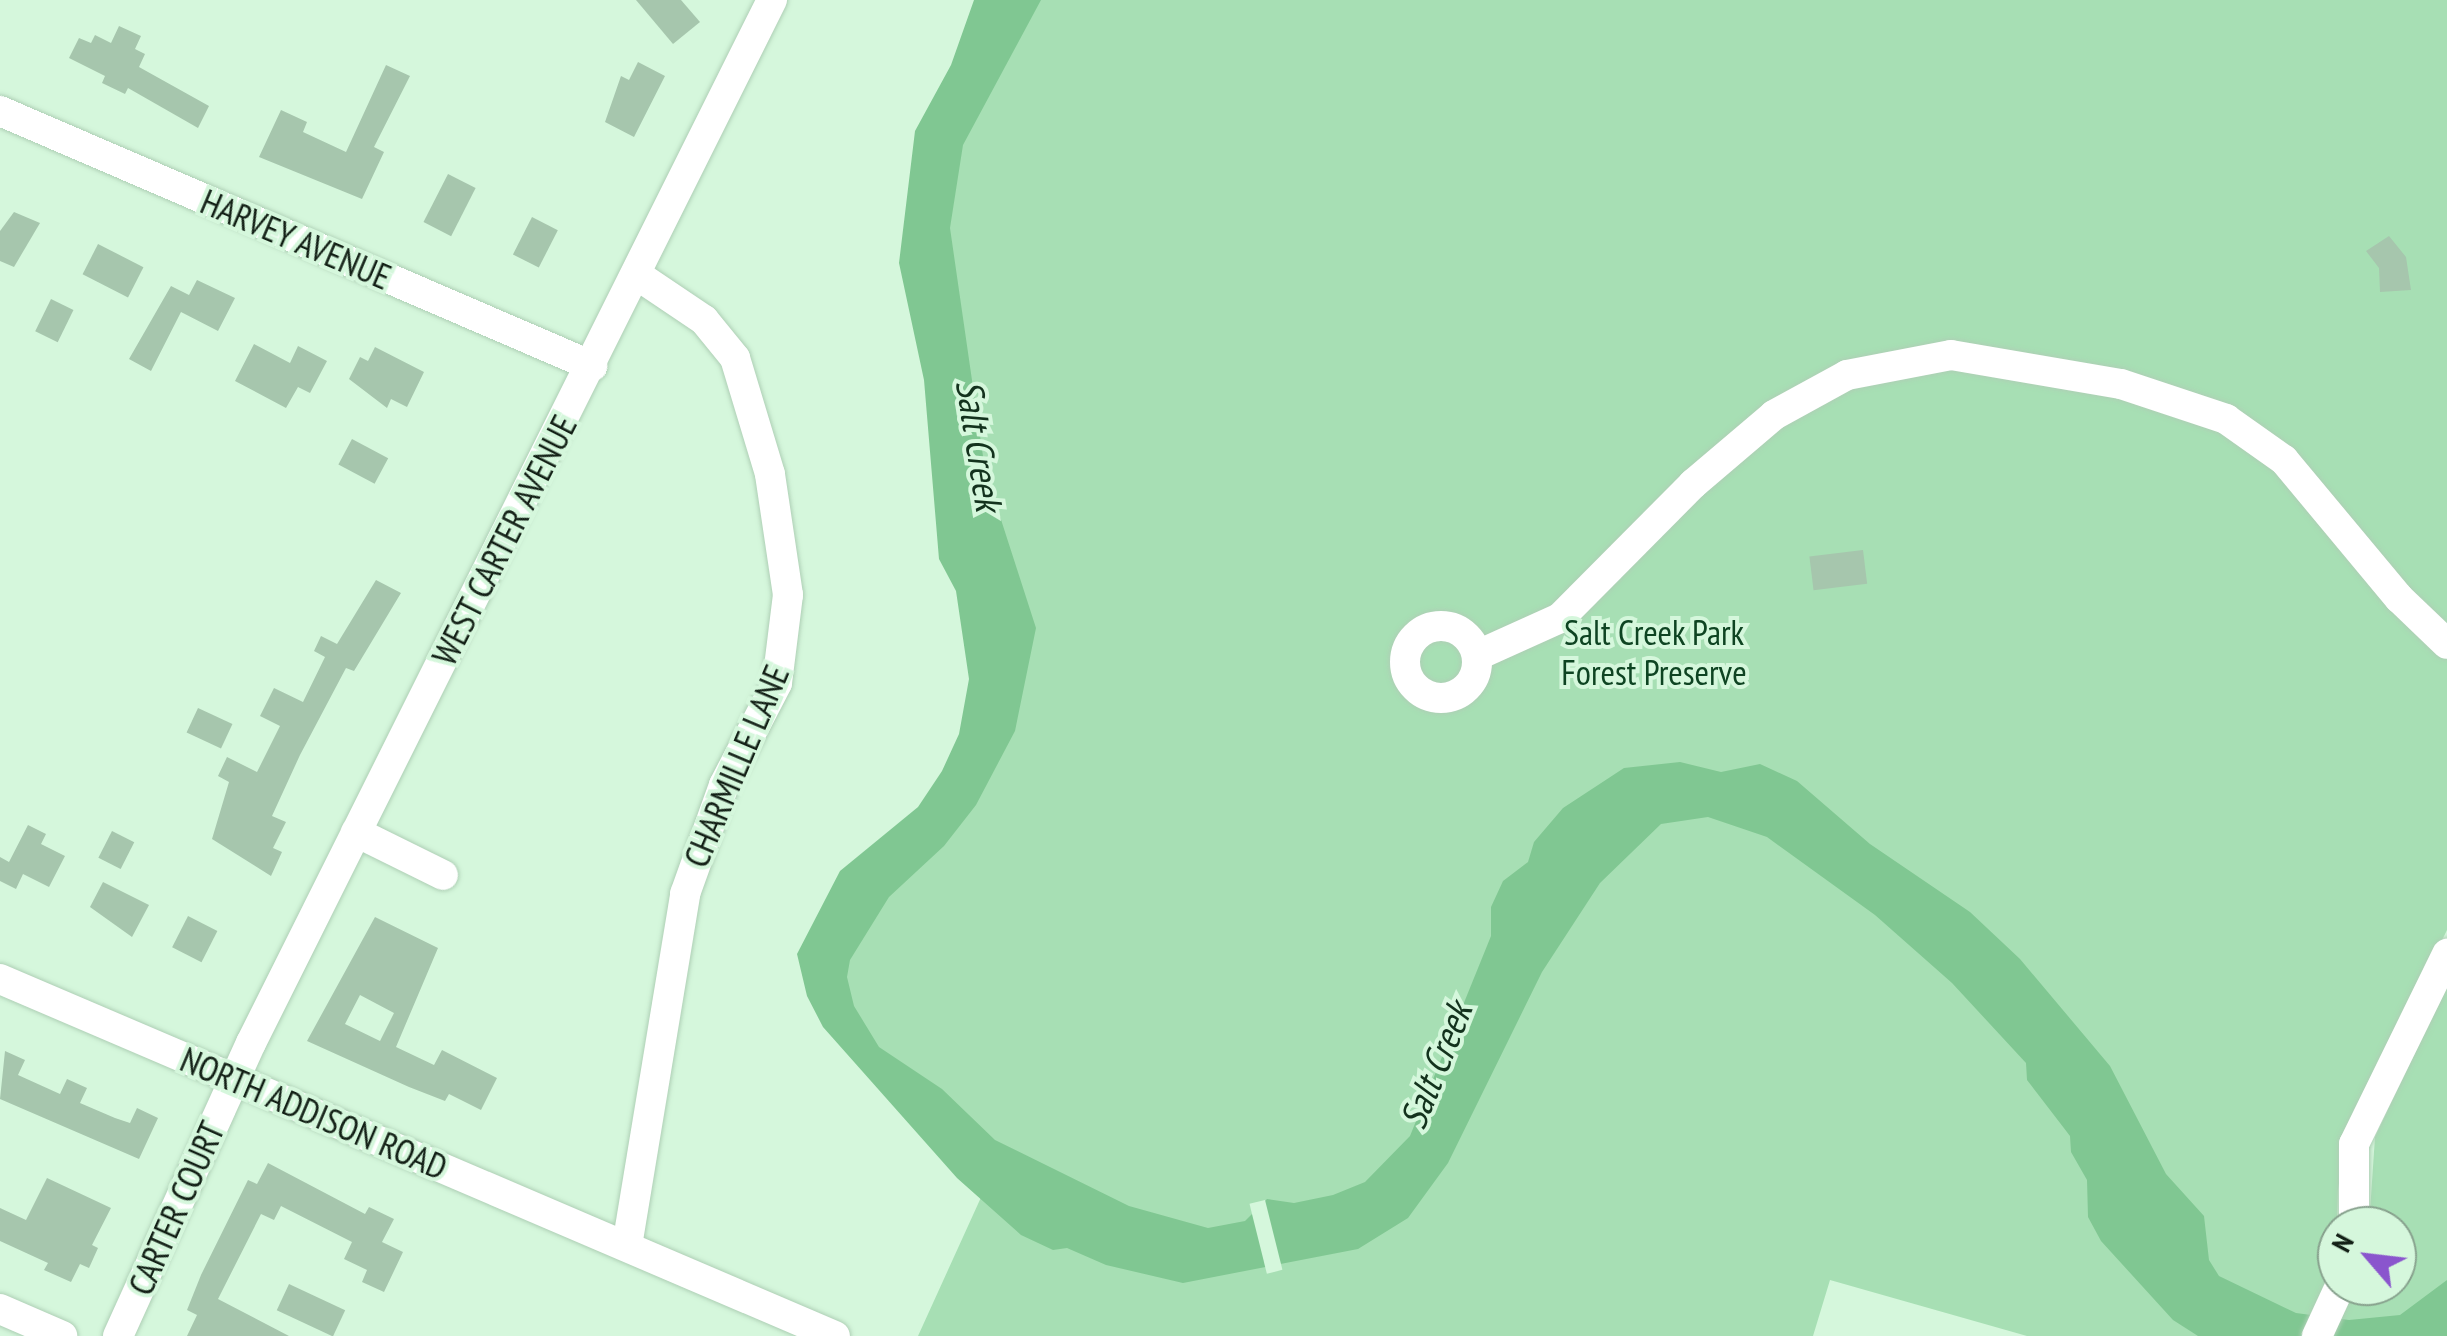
<!DOCTYPE html>
<html>
<head>
<meta charset="utf-8">
<style>
  body { margin:0 }
  #map { position:relative; width:2447px; height:1336px; overflow:hidden; background:#d5f7dc; font-family:"PT Sans Narrow",sans-serif }
  div>[style] { position:absolute }
  [style*='--x'] { left:calc(var(--x)*1px); top:calc(var(--y)*1px); width:calc(var(--w)*1px); rotate:calc(var(--a)*1deg) }
  .green>* { inset:0; background:#a7dfb4 }
  .water>* { inset:0; background:#80c792 }
  .pier>* { inset:0; background:#d5f7dc; transform-origin:0 0 }
  .building>* { inset:0; background:#a6c6ad; transform-origin:0 0 }
  .roads { filter:drop-shadow(0 0 2px #aecfb5) drop-shadow(0 0 2px #aecfb5) }
  .minor>* { height:30px; margin:-15px; padding:0 15px; transform-origin:15px; border-radius:15px; background:#fff }
  .minor>.ring { margin:-15px; padding:0; box-sizing:content-box; background:none; border:30px solid #fff; border-radius:50% }
  span { translate:-50% -50%; white-space:nowrap; text-align:center; line-height:1.15; -webkit-text-stroke:8px #d5f7dc; paint-order:stroke }
  .street-label { font-size:35px; color:#132016 }
  .park-label { font-size:35px; color:#0e4422 }
  .water-label { font-size:38px; color:#13321d; font-style:italic }
  .north { position:absolute; left:2317px; top:1206px; width:100px; height:100px; box-sizing:border-box; background:#d5f7dc; border:2px solid #87a18d; border-radius:50%; rotate:298deg; font-size:28px; font-weight:700; line-height:40px; text-align:center; color:#132016 }
  .north::after { content:''; display:block; margin:auto; width:35px; height:45px; background:#8a55cd; clip-path:polygon(50% 0,100% 100%,50% 72%,0 100%) }
</style>
</head>
<body>
<div id="map">
  <div class="green">
    <div style="clip-path:polygon(1009px 0,2447px 0,2447px 930px,2349px 1129px,2338px 1189px,2336px 1264px,2301px 1336px,2027px 1336px,1830px 1280px,1813px 1336px,918px 1336px,993px 1171px,843px 1030px,836px 937px,987px 740px,935px 198px)"></div>
    <div style="clip-path:polygon(2447px 986px,2447px 1336px,2333px 1336px,2357px 1286px,2397px 1286px,2397px 1226px,2369px 1226px,2375px 1137px)"></div>
  </div>
  <div class="water">
    <div style="clip-path:polygon(974px 0,1041px 0,963px 145px,950px 228px,985px 470px,1036px 628px,1015px 731px,976px 805px,944px 846px,889px 897px,850px 960px,847px 977px,854px 1006px,879px 1047px,942px 1089px,995px 1140px,1129px 1206px,1208px 1228px,1245px 1221px,1267px 1199px,1294px 1203px,1333px 1195px,1365px 1182px,1410px 1136px,1491px 936px,1491px 907px,1503px 881px,1528px 862px,1534px 842px,1563px 808px,1624px 768px,1680px 762px,1721px 772px,1760px 764px,1797px 781px,1870px 844px,1970px 912px,2020px 959px,2110px 1066px,2166px 1174px,2204px 1216px,2209px 1260px,2219px 1276px,2296px 1313px,2349px 1320px,2400px 1315px,2447px 1280px,2447px 1336px,2198px 1336px,2173px 1320px,2101px 1241px,2088px 1217px,2087px 1180px,2071px 1152px,2070px 1136px,2027px 1080px,2026px 1063px,1952px 983px,1875px 915px,1767px 837px,1708px 817px,1661px 824px,1600px 883px,1542px 972px,1448px 1163px,1408px 1218px,1358px 1249px,1183px 1283px,1106px 1265px,1067px 1248px,1053px 1250px,1021px 1235px,957px 1178px,823px 1027px,807px 996px,797px 954px,840px 871px,918px 807px,942px 771px,959px 734px,969px 679px,956px 591px,939px 559px,924px 380px,899px 263px,915px 131px,951px 65px)"></div>
  </div>
  <div class="pier">
    <div style="left:1265px;top:1200px;width:72px;height:16px;rotate:76deg"></div>
  </div>
  <div class="building">
    <div style="clip-path:polygon(636px 0,681px 0,700px 22px,673px 44px)"></div>
    <div style="clip-path:polygon(119px 26px,141px 36px,135px 49px,145px 54px,139px 67px,209px 106px,198px 128px,128px 88px,125px 94px,102px 83px,105px 76px,69px 58px,79px 38px,91px 43px,95px 35px,111px 43px)"></div>
    <div style="clip-path:polygon(638px 62px,665px 76px,634px 137px,605px 122px,621px 76px,629px 80px)"></div>
    <div style="clip-path:polygon(386px 65px,410px 76px,374px 147px,384px 152px,362px 199px,259px 157px,281px 110px,307px 122px,303px 132px,346px 152px)"></div>
    <div style="left:448px;top:174px;width:31px;height:54px;rotate:27deg"></div>
    <div style="clip-path:polygon(14px 212px,40px 223px,14px 267px,0 261px,0 231px)"></div>
    <div style="left:532px;top:217px;width:29px;height:42px;rotate:27deg"></div>
    <div style="clip-path:polygon(2389px 236px,2406px 257px,2411px 290px,2380px 292px,2379px 268px,2366px 251px)"></div>
    <div style="left:98px;top:244px;width:51px;height:34px;rotate:27deg"></div>
    <div style="clip-path:polygon(197px 280px,235px 298px,218px 331px,181px 312px,151px 371px,129px 359px,171px 286px,189px 295px)"></div>
    <div style="left:51px;top:299px;width:25px;height:36px;rotate:26deg"></div>
    <div style="clip-path:polygon(254px 344px,290px 363px,298px 346px,327px 361px,310px 393px,298px 387px,286px 408px,235px 381px)"></div>
    <div style="clip-path:polygon(375px 347px,424px 372px,407px 407px,391px 399px,387px 408px,349px 379px,360px 357px,368px 361px)"></div>
    <div style="left:352px;top:439px;width:41px;height:29px;rotate:28deg"></div>
    <div style="left:1863px;top:550px;width:34px;height:54px;rotate:83deg"></div>
    <div style="clip-path:polygon(376px 580px,401px 593px,354px 671px,346px 668px,300px 755px,272px 816px,286px 822px,273px 848px,282px 852px,271px 876px,212px 839px,229px 782px,218px 776px,227px 757px,257px 772px,280px 726px,260px 716px,274px 688px,303px 702px,325px 657px,314px 651px,321px 636px,337px 644px)"></div>
    <div style="left:198px;top:708px;width:38px;height:27px;rotate:25deg"></div>
    <div style="clip-path:polygon(28px 825px,46px 834px,41px 844px,65px 856px,49px 887px,23px 874px,16px 889px,0 881px,0 857px,9px 862px)"></div>
    <div style="left:112px;top:831px;width:25px;height:30px;rotate:27deg"></div>
    <div style="clip-path:polygon(103px 882px,149px 905px,132px 937px,90px 907px)"></div>
    <div style="left:188px;top:916px;width:33px;height:35px;rotate:27deg"></div>
    <div style="clip-path:polygon(evenodd,375px 917px,438px 948px,396px 1047px,434px 1065px,442px 1050px,497px 1078px,481px 1110px,449px 1094px,445px 1101px,409px 1087px,307px 1041px,375px 917px,360px 995px,394px 1013px,380px 1041px,345px 1024px,360px 995px)"></div>
    <div style="clip-path:polygon(5px 1051px,25px 1060px,18px 1075px,60px 1094px,67px 1079px,87px 1088px,80px 1103px,115px 1118px,130px 1123px,137px 1108px,158px 1118px,139px 1159px,0 1099px)"></div>
    <div style="clip-path:polygon(268px 1163px,365px 1214px,369px 1207px,394px 1219px,382px 1242px,403px 1252px,384px 1292px,362px 1282px,367px 1270px,344px 1259px,352px 1242px,281px 1206px,274px 1220px,261px 1214px,218px 1299px,289px 1336px,187px 1336px,197px 1315px,187px 1310px,201px 1275px,248px 1180px,257px 1184px)"></div>
    <div style="clip-path:polygon(47px 1178px,111px 1208px,92px 1245px,98px 1248px,89px 1268px,80px 1264px,71px 1282px,44px 1270px,48px 1263px,0 1241px,0 1208px,26px 1220px)"></div>
    <div style="left:289px;top:1284px;width:62px;height:29px;rotate:25deg"></div>
  </div>
  <div class="roads">
    <div class="minor">
      <div style="--x:0;--y:111;--w:645;--a:23.3"></div>
      <div class="ring" style="left:1405px;top:626px;width:42px;height:42px"></div>
      <div style="--x:1478;--y:655;--w:90;--a:-24.3"></div>
      <div style="--x:1560;--y:618;--w:189;--a:-45.2"></div>
      <div style="--x:1693;--y:484;--w:106;--a:-40.4"></div>
      <div style="--x:1774;--y:415;--w:83;--a:-28.7"></div>
      <div style="--x:1847;--y:375;--w:106;--a:-10.9"></div>
      <div style="--x:1951;--y:355;--w:172;--a:9.7"></div>
      <div style="--x:2121;--y:384;--w:111;--a:18.4"></div>
      <div style="--x:2226;--y:419;--w:71;--a:35.3"></div>
      <div style="--x:2284;--y:460;--w:180;--a:50.2"></div>
      <div style="--x:2399;--y:598;--w:66;--a:43.8"></div>
      <div style="--x:356;--y:832;--w:97;--a:26.3"></div>
      <div style="--x:0;--y:979;--w:908;--a:23.15"></div>
      <div style="--x:2354;--y:1226;--w:82;--a:-90"></div>
      <div style="--x:2354;--y:1144;--w:212;--a:-63.9"></div>
      <div style="--x:627;--y:1246;--w:357;--a:-80.6"></div>
      <div style="--x:685;--y:894;--w:116;--a:-70.3"></div>
      <div style="--x:724;--y:785;--w:115;--a:-62.5"></div>
      <div style="--x:777;--y:683;--w:89;--a:-82.9"></div>
      <div style="--x:788;--y:595;--w:122;--a:-98.5"></div>
      <div style="--x:770;--y:474;--w:121;--a:-106.8"></div>
      <div style="--x:735;--y:358;--w:49;--a:-129.2"></div>
      <div style="--x:704;--y:320;--w:81;--a:-146.1"></div>
      <div style="--x:0;--y:1309;--w:68;--a:23.5"></div>
      <div style="--x:118;--y:1336;--w:322;--a:-65.6"></div>
      <div style="--x:251;--y:1043;--w:1166;--a:-63.46"></div>
      <div style="--x:2317;--y:1336;--w:55;--a:-65.3"></div>
    </div>
  </div>
  <div class="street-label">
    <span style="left:296px;top:239px;rotate:23deg">HARVEY AVENUE</span>
    <span style="left:504px;top:540px;rotate:-63deg">WEST CARTER AVENUE</span>
    <span style="left:736px;top:766px;rotate:-67deg">CHARMILLE LANE</span>
    <span style="left:314px;top:1113px;rotate:23deg">NORTH ADDISON ROAD</span>
    <span style="left:176px;top:1208px;rotate:-66deg">CARTER COURT</span>
  </div>
  <div class="park-label">
    <span style="left:1654px;top:652px">Salt Creek Park<br>Forest Preserve</span>
  </div>
  <div class="water-label">
    <span style="left:980px;top:445px;rotate:81deg">Salt Creek</span>
    <span style="left:1435px;top:1065px;rotate:-68deg">Salt Creek</span>
  </div>
  <div class="north">N</div>
</div>
</body>
</html>
